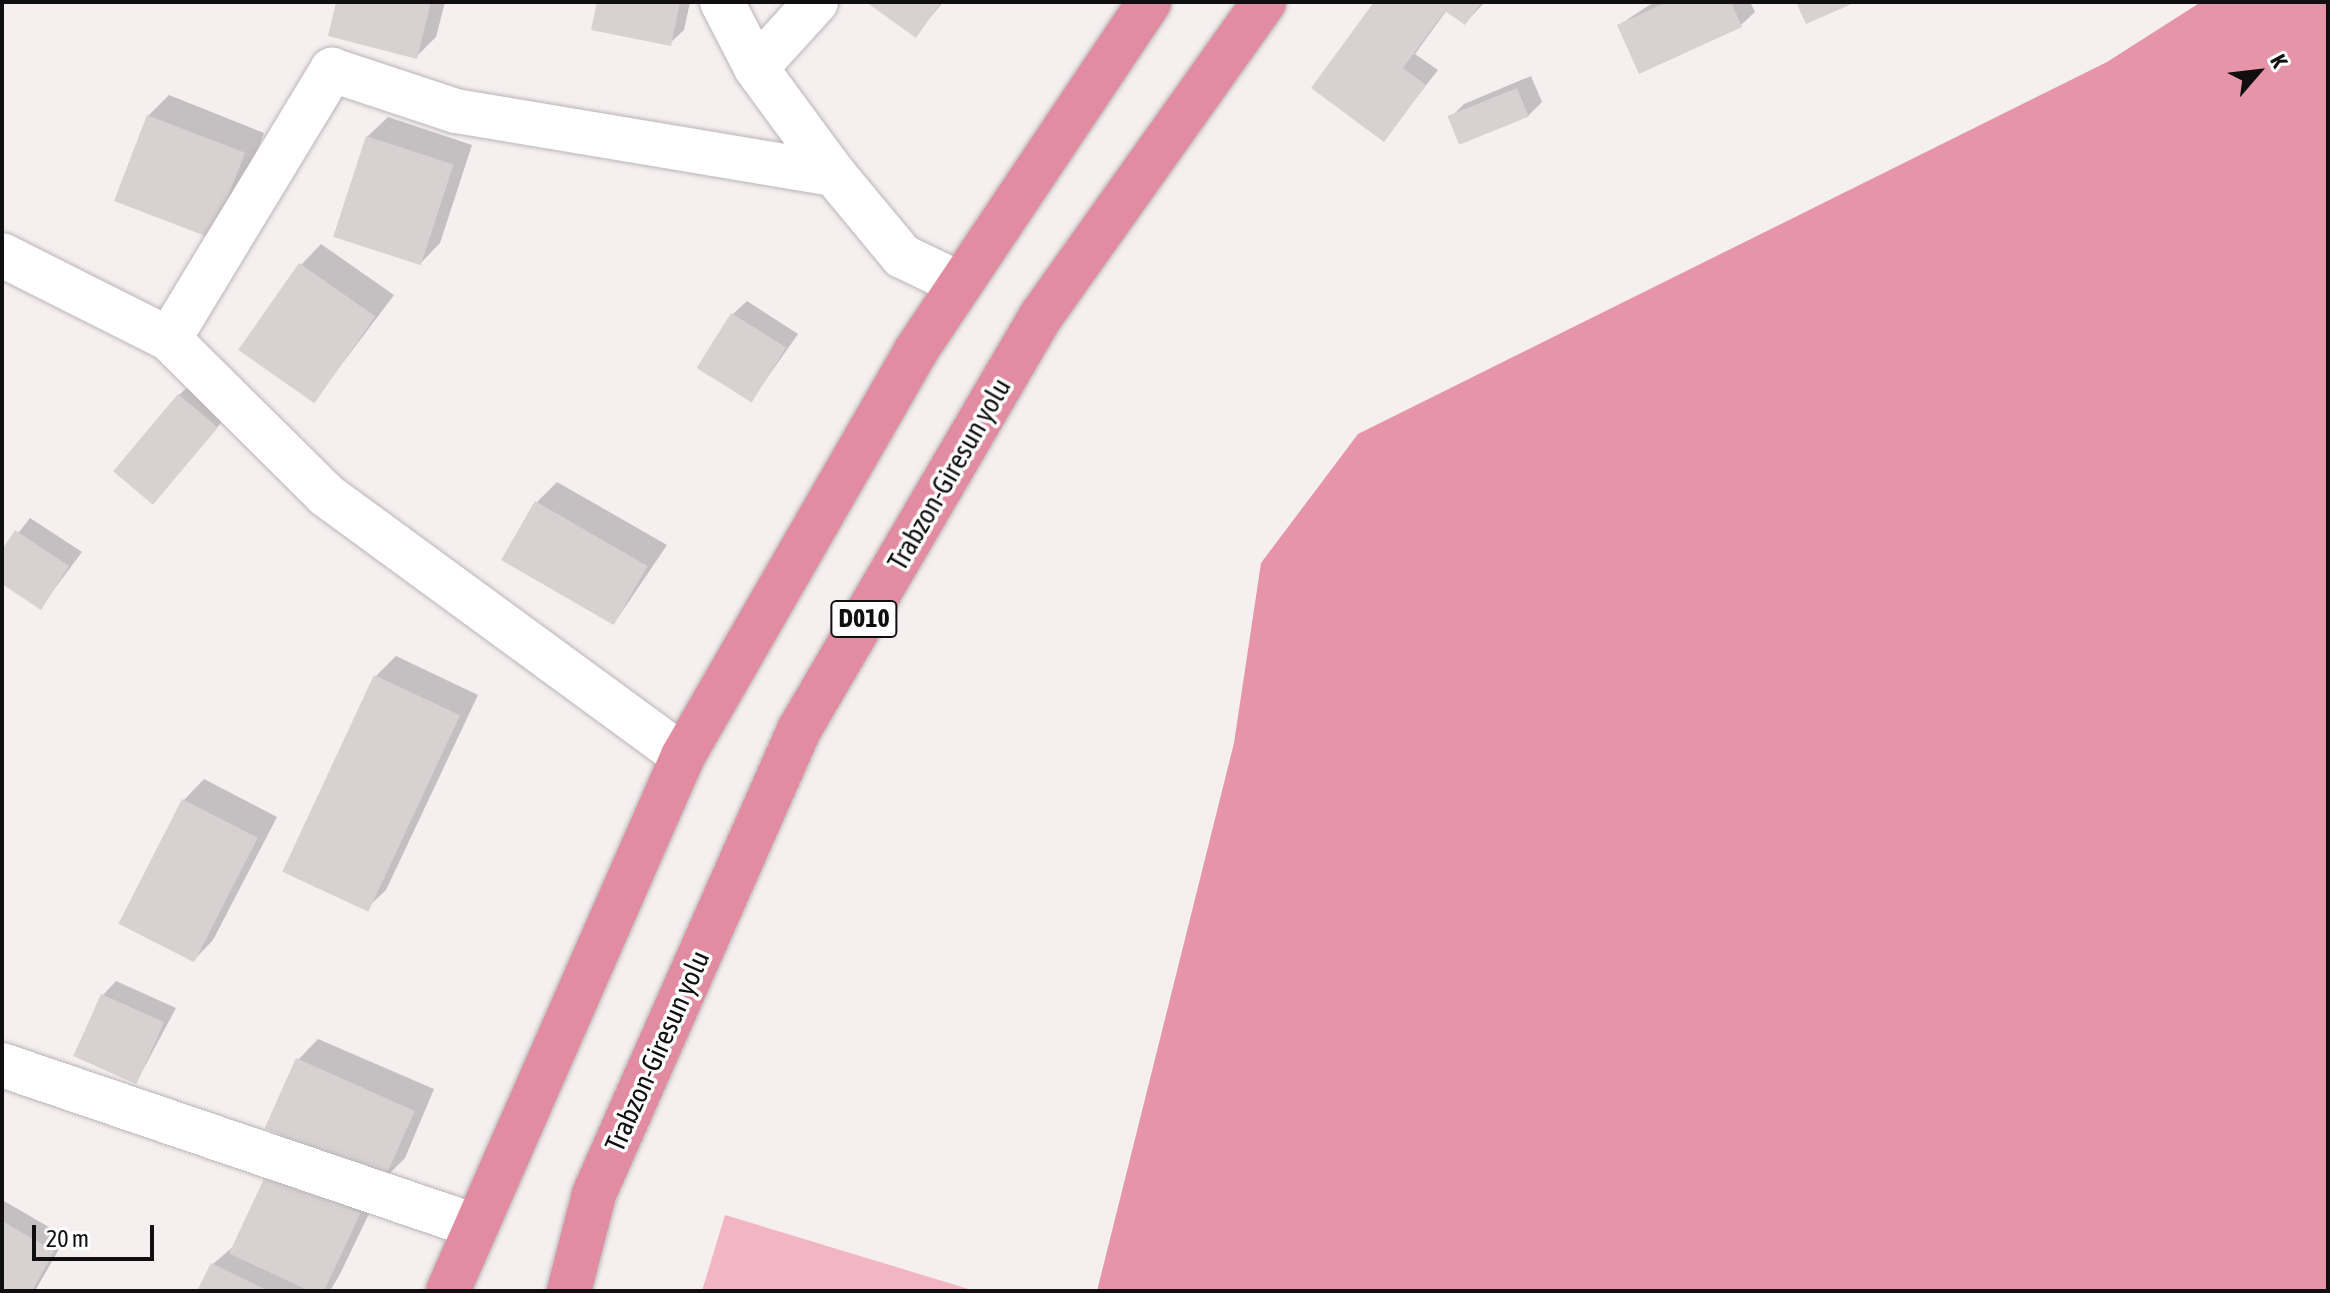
<!DOCTYPE html>
<html>
<head>
<meta charset="utf-8">
<style>
  body { margin:0 }
  #map { position:relative; width:2330px; height:1293px; overflow:hidden; background:#f5eff0; font-family:"Asap Condensed",sans-serif }
  div>[style] { position:absolute }
  [style*='--x'] { left:calc(var(--x)*1px); top:calc(var(--y)*1px); width:calc(var(--w)*1px); rotate:calc(var(--a)*1deg) }
  .green>* { inset:0; background:#f2b6c3 }
  .water>* { inset:0; background:#e695a8 }
  .shadow>* { inset:0; background:#0003 }
  .building>* { inset:0; background:#d7d1d2; transform-origin:0 0 }
  .roads { filter:drop-shadow(0 0 2px #bab4b5) drop-shadow(0 0 2px #bab4b5) }
  .street>* { height:44px; margin:-22px; padding:0 22px; transform-origin:22px; border-radius:22px; background:#fff }
  .highway>* { height:44px; margin:-22px; padding:0 22px; transform-origin:22px; border-radius:22px; background:#e18ca1 }
  span { translate:-50% -50%; white-space:nowrap; text-align:center; line-height:1.15; -webkit-text-stroke:7px #fff; paint-order:stroke }
  .shield-label span { padding:2px 6px; background:#fff; border:2px solid; border-radius:6px; -webkit-text-stroke-width:0 }
  .shield-label { font-size:26px; color:#100e0f; font-weight:700 }
  .street-label { font-size:28px; color:#100e0f }
  .frame { position:absolute; inset:0; border:4px solid #100e0f; pointer-events:none }
  .north { position:absolute; left:2218px; top:32px; width:80px; height:80px; -webkit-text-stroke:6px #fff; paint-order:stroke; rotate:62deg; font-size:22px; font-weight:700; line-height:32px; text-align:center; color:#100e0f }
  .north::after { content:''; display:block; margin:auto; width:28px; height:36px; background:#100e0f; clip-path:polygon(50% 0,100% 100%,50% 72%,0 100%) }
  .scale { position:absolute; left:32px; top:1225px; width:122px; height:36px; box-sizing:border-box; border:4px solid #100e0f; border-top:0; padding-left:10px; font-size:24px; line-height:28px; white-space:nowrap; color:#100e0f; -webkit-text-stroke:6px #fff; paint-order:stroke }
</style>
</head>
<body>
<div id="map">
  <div class="green">
    <div style="clip-path:polygon(725px 1215px,972px 1290px,972px 1291px,702px 1291px)"></div>
  </div>
  <div class="water">
    <div style="clip-path:polygon(2201px 2px,2328px 2px,2328px 1291px,1097px 1291px,1234px 743px,1261px 563px,1358px 434px,2107px 62px)"></div>
  </div>
  <div class="shadow">
    <div style="clip-path:polygon(338px 2px,445px 2px,436px 37px,416px 57px)"></div>
    <div style="clip-path:polygon(599px 2px,690px 2px,684px 30px,670px 43px)"></div>
    <div style="clip-path:polygon(869px 2px,943px 2px,916px 35px)"></div>
    <div style="clip-path:polygon(1376px 2px,1485px 2px,1465px 23px,1447px 10px,1415px 54px,1438px 70px,1384px 139px)"></div>
    <div style="clip-path:polygon(1654px 2px,1750px 2px,1755px 12px,1741px 25px,1619px 25px)"></div>
    <div style="clip-path:polygon(1531px 76px,1542px 102px,1528px 116px,1450px 118px,1464px 104px)"></div>
    <div style="clip-path:polygon(169px 95px,264px 133px,231px 217px,148px 116px)"></div>
    <div style="clip-path:polygon(388px 117px,472px 145px,440px 243px,420px 264px,367px 137px)"></div>
    <div style="clip-path:polygon(321px 244px,394px 295px,314px 401px,301px 265px)"></div>
    <div style="clip-path:polygon(747px 301px,798px 334px,751px 401px,733px 314px)"></div>
    <div style="clip-path:polygon(193px 382px,230px 412px,154px 502px,179px 395px)"></div>
    <div style="clip-path:polygon(557px 482px,667px 545px,615px 622px,537px 502px)"></div>
    <div style="clip-path:polygon(30px 518px,82px 552px,41px 607px,2px 582px,2px 554px)"></div>
    <div style="clip-path:polygon(396px 656px,478px 695px,386px 890px,365px 910px,376px 676px)"></div>
    <div style="clip-path:polygon(204px 779px,277px 817px,213px 940px,193px 961px,121px 924px,184px 800px)"></div>
    <div style="clip-path:polygon(116px 981px,176px 1008px,137px 1081px,103px 995px)"></div>
    <div style="clip-path:polygon(318px 1039px,434px 1089px,405px 1158px,385px 1178px,298px 1060px)"></div>
    <div style="clip-path:polygon(270px 1171px,379px 1193px,340px 1274px,330px 1291px,200px 1291px,213px 1264px,235px 1245px)"></div>
    <div style="clip-path:polygon(4px 1201px,66px 1237px,35px 1291px,2px 1290px)"></div>
  </div>
  <div class="building">
    <div style="clip-path:polygon(336px 2px,431px 2px,417px 59px,328px 36px)"></div>
    <div style="clip-path:polygon(597px 2px,680px 2px,671px 46px,591px 30px)"></div>
    <div style="clip-path:polygon(866px 2px,941px 2px,916px 38px)"></div>
    <div style="clip-path:polygon(1374px 2px,1482px 2px,1465px 25px,1445px 11px,1403px 68px,1426px 85px,1384px 142px,1311px 88px)"></div>
    <div style="clip-path:polygon(1667px 2px,1731px 2px,1742px 27px,1639px 74px,1617px 25px)"></div>
    <div style="clip-path:polygon(1796px 2px,1856px 2px,1806px 24px)"></div>
    <div style="left:1517px;top:88px;width:31px;height:75px;rotate:68deg"></div>
    <div style="left:147px;top:115px;width:105px;height:92px;rotate:21deg"></div>
    <div style="left:366px;top:136px;width:92px;height:106px;rotate:18deg"></div>
    <div style="left:299px;top:263px;width:93px;height:106px;rotate:35deg"></div>
    <div style="left:731px;top:313px;width:65px;height:65px;rotate:32deg"></div>
    <div style="left:178px;top:394px;width:52px;height:101px;rotate:40deg"></div>
    <div style="left:535px;top:501px;width:130px;height:68px;rotate:30deg"></div>
    <div style="clip-path:polygon(15px 530px,69px 566px,41px 610px,2px 584px,2px 550px)"></div>
    <div style="left:374px;top:675px;width:95px;height:217px;rotate:25deg"></div>
    <div style="left:182px;top:799px;width:85px;height:140px;rotate:27deg"></div>
    <div style="left:101px;top:994px;width:69px;height:68px;rotate:24deg"></div>
    <div style="left:296px;top:1058px;width:130px;height:77px;rotate:24deg"></div>
    <div style="left:268px;top:1170px;width:102px;height:92px;rotate:25deg"></div>
    <div style="clip-path:polygon(2px 1221px,54px 1251px,32px 1291px,2px 1291px)"></div>
    <div style="clip-path:polygon(211px 1263px,269px 1291px,197px 1291px)"></div>
  </div>
  <div class="roads">
    <div class="street">
      <div style="--x:722;--y:2;--w:74;--a:62.7"></div>
      <div style="--x:756;--y:68;--w:132;--a:53.7"></div>
      <div style="--x:756;--y:68;--w:89;--a:-47.7"></div>
      <div style="--x:2;--y:255;--w:187;--a:26.7"></div>
      <div style="--x:169;--y:339;--w:221;--a:44.8"></div>
      <div style="--x:326;--y:495;--w:442;--a:36.2"></div>
      <div style="--x:169;--y:339;--w:315;--a:-58.8"></div>
      <div style="--x:332;--y:70;--w:131;--a:18.3"></div>
      <div style="--x:456;--y:111;--w:383;--a:9.5"></div>
      <div style="--x:834;--y:174;--w:107;--a:50.3"></div>
      <div style="--x:902;--y:256;--w:64;--a:25.8"></div>
      <div style="--x:2;--y:1065;--w:496;--a:18.8"></div>
    </div>
    <div class="highway">
      <div style="--x:448;--y:1291;--w:584;--a:-66.29"></div>
      <div style="--x:683;--y:756;--w:466;--a:-60.1"></div>
      <div style="--x:915;--y:352;--w:421;--a:-56.2"></div>
      <div style="--x:569;--y:1291;--w:100;--a:-75.5"></div>
      <div style="--x:594;--y:1194;--w:507;--a:-66.16"></div>
      <div style="--x:799;--y:730;--w:480;--a:-59.7"></div>
      <div style="--x:1041;--y:316;--w:385;--a:-54.6"></div>
    </div>
  </div>
  <div class="shield-label">
    <span style="left:864px;top:619px">D010</span>
  </div>
  <div class="street-label">
    <span style="left:949px;top:474px;rotate:-60deg">Trabzon-Giresun yolu</span>
    <span style="left:657px;top:1051px;rotate:-66deg">Trabzon-Giresun yolu</span>
  </div>
  <div class="frame"></div>
  <div class="north">K</div>
  <div class="scale">20 m</div>
</div>
</body>
</html>
